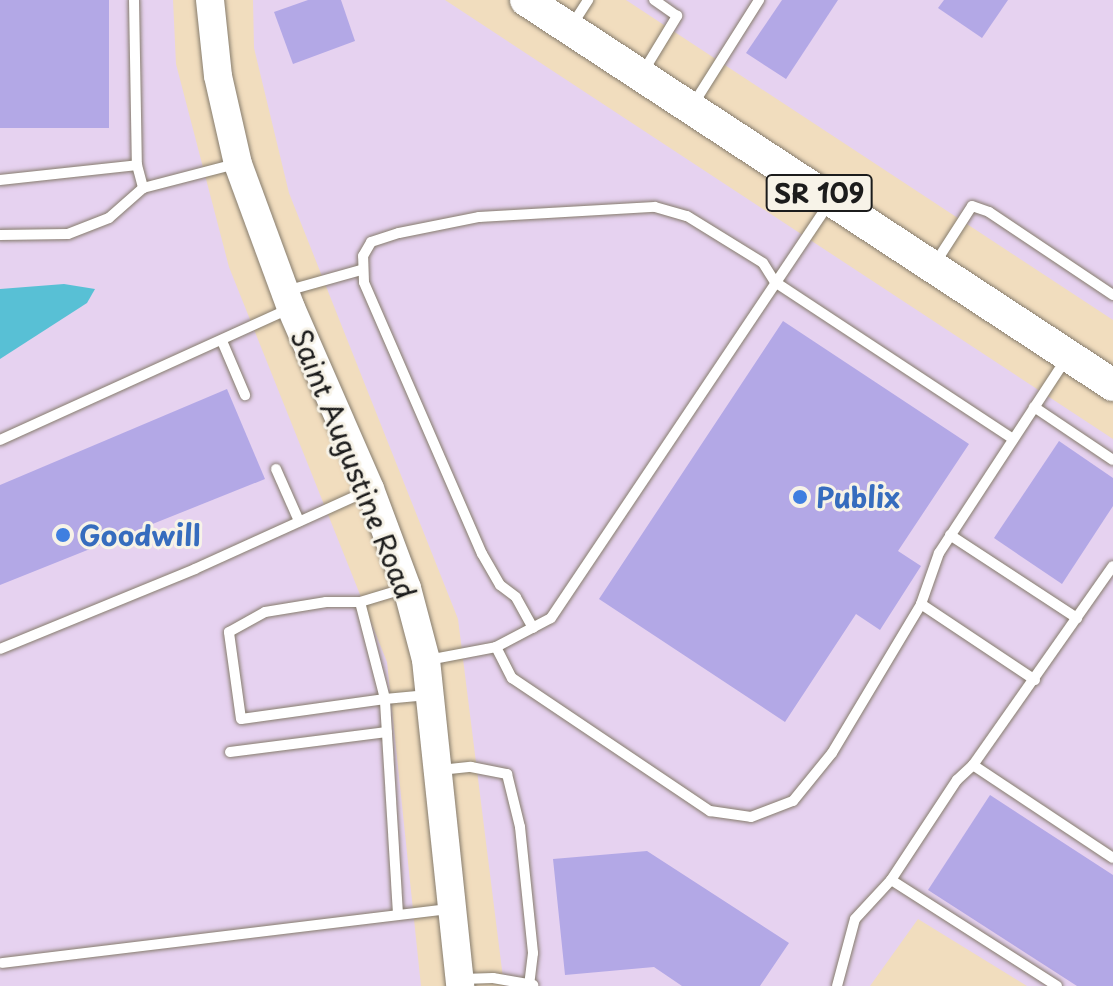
<!DOCTYPE html>
<html>
<head>
<meta charset="utf-8">
<style>
  body { margin:0 }
  #map { position:relative; width:1113px; height:986px; overflow:hidden; background:#f1ddbe; font-family:"Playpen Sans",sans-serif }
  div>[style] { position:absolute }
  [style*='--x'] { left:calc(var(--x)*1px); top:calc(var(--y)*1px); width:calc(var(--w)*1px); rotate:calc(var(--a)*1deg) }
  .built>* { inset:0; background:#e6d2f0 }
  .water>* { inset:0; background:#58c0d5 }
  .building>* { inset:0; background:#b3a8e6; transform-origin:0 0 }
  .roads { filter:drop-shadow(0 0 2px #867c6d) drop-shadow(0 0 2px #867c6d) }
  .service>* { height:10px; margin:-5px; padding:0 5px; transform-origin:5px; border-radius:5px; background:#fff }
  .secondary>* { height:28px; margin:-14px; padding:0 14px; transform-origin:14px; border-radius:14px; background:#fff }
  .primary>* { height:32px; margin:-16px; padding:0 16px; transform-origin:16px; border-radius:16px; background:#fff }
  .dots>* { width:22px; height:22px; translate:-50% -50%; box-sizing:border-box; border:4px solid #f7f3e8; border-radius:50% }
  span { translate:-50% -50%; white-space:nowrap; text-align:center; line-height:1.15; -webkit-text-stroke:6px #f7f3e8; paint-order:stroke }
  .shield-label span { padding:2px 6px; background:#f7f3e8; border:2px solid; border-radius:6px; -webkit-text-stroke-width:0 }
  .shield-label { font-size:26px; color:#1c1c1c; font-weight:700 }
  .street-label { font-size:28px; color:#1c1c1c }
  .shop-label { font-size:28px; color:#366cbe; font-weight:700 }
  .left { translate:0 -50%; text-align:left }
</style>
</head>
<body>
<div id="map">
  <div class="built">
    <div style="clip-path:polygon(0 0,173px 0,176px 64px,229px 267px,387px 662px,421px 986px,0 986px)"></div>
    <div style="clip-path:polygon(253px 0,445px 0,1113px 439px,1113px 986px,1027px 986px,918px 919px,870px 986px,504px 986px,458px 619px,289px 193px,254px 48px)"></div>
    <div style="clip-path:polygon(626px 0,1113px 0,1113px 320px)"></div>
  </div>
  <div class="water">
    <div style="clip-path:polygon(64px 284px,95px 289px,87px 303px,0 359px,0 289px)"></div>
  </div>
  <div class="building">
    <div style="left:0;top:0;width:109px;height:128px"></div>
    <div style="clip-path:polygon(308px 0,341px 0,355px 41px,293px 64px,274px 12px)"></div>
    <div style="clip-path:polygon(782px 0,838px 0,786px 79px,746px 53px)"></div>
    <div style="clip-path:polygon(944px 0,1008px 0,982px 38px,938px 8px)"></div>
    <div style="clip-path:polygon(783px 321px,969px 444px,898px 551px,921px 566px,880px 630px,856px 614px,785px 722px,599px 599px)"></div>
    <div style="clip-path:polygon(227px 389px,265px 479px,0 585px,0 485px)"></div>
    <div style="clip-path:polygon(1059px 441px,1113px 478px,1113px 506px,1062px 584px,994px 538px)"></div>
    <div style="clip-path:polygon(990px 795px,1113px 875px,1113px 986px,1077px 986px,928px 890px)"></div>
    <div style="clip-path:polygon(647px 851px,789px 943px,760px 986px,682px 986px,654px 967px,565px 975px,553px 859px)"></div>
  </div>
  <div class="roads">
    <div class="service">
      <div style="--x:134;--y:0;--w:165;--a:89"></div>
      <div style="--x:137;--y:165;--w:24;--a:75"></div>
      <div style="--x:572;--y:25;--w:30;--a:-57"></div>
      <div style="--x:643;--y:72;--w:66;--a:-58.7"></div>
      <div style="--x:677;--y:16;--w:28;--a:-145"></div>
      <div style="--x:694;--y:103;--w:122;--a:-57.7"></div>
      <div style="--x:0;--y:180;--w:138;--a:-6.2"></div>
      <div style="--x:0;--y:235;--w:68;--a:-0.8"></div>
      <div style="--x:68;--y:234;--w:44;--a:-21.3"></div>
      <div style="--x:109;--y:218;--w:45;--a:-41.4"></div>
      <div style="--x:143;--y:188;--w:96;--a:-14.5"></div>
      <div style="--x:934;--y:265;--w:70;--a:-57.2"></div>
      <div style="--x:972;--y:206;--w:18;--a:19"></div>
      <div style="--x:989;--y:212;--w:149;--a:33.8"></div>
      <div style="--x:286;--y:291;--w:78;--a:-15.6"></div>
      <div style="--x:222;--y:341;--w:59;--a:66.9"></div>
      <div style="--x:1034;--y:407;--w:95;--a:33.9"></div>
      <div style="--x:0;--y:440;--w:317;--a:-24.4"></div>
      <div style="--x:276;--y:469;--w:57;--a:66.1"></div>
      <div style="--x:950;--y:535;--w:152;--a:33.2"></div>
      <div style="--x:360;--y:602;--w:100;--a:75.5"></div>
      <div style="--x:385;--y:699;--w:43;--a:-5.3"></div>
      <div style="--x:921;--y:604;--w:137;--a:33.7"></div>
      <div style="--x:533;--y:628;--w:35;--a:-119"></div>
      <div style="--x:516;--y:597;--w:20;--a:-143"></div>
      <div style="--x:500;--y:585;--w:36;--a:-120"></div>
      <div style="--x:482;--y:554;--w:296;--a:-113.5"></div>
      <div style="--x:364;--y:282;--w:26;--a:-92"></div>
      <div style="--x:363;--y:256;--w:16;--a:-60"></div>
      <div style="--x:371;--y:242;--w:29;--a:-18"></div>
      <div style="--x:399;--y:233;--w:82;--a:-11.3"></div>
      <div style="--x:479;--y:217;--w:176;--a:-3.3"></div>
      <div style="--x:655;--y:207;--w:33;--a:16"></div>
      <div style="--x:687;--y:216;--w:89;--a:31.7"></div>
      <div style="--x:763;--y:263;--w:22;--a:58"></div>
      <div style="--x:775;--y:282;--w:285;--a:33.4"></div>
      <div style="--x:496;--y:647;--w:35;--a:63"></div>
      <div style="--x:512;--y:678;--w:239;--a:33.9"></div>
      <div style="--x:710;--y:811;--w:41;--a:8.3"></div>
      <div style="--x:751;--y:817;--w:45;--a:-20.9"></div>
      <div style="--x:793;--y:801;--w:62;--a:-50.9"></div>
      <div style="--x:832;--y:753;--w:174;--a:-59.1"></div>
      <div style="--x:921;--y:604;--w:54;--a:-70.6"></div>
      <div style="--x:939;--y:553;--w:232;--a:-56.8"></div>
      <div style="--x:0;--y:649;--w:211;--a:-22.3"></div>
      <div style="--x:195;--y:569;--w:191;--a:-24.4"></div>
      <div style="--x:428;--y:660;--w:69;--a:-10.8"></div>
      <div style="--x:496;--y:647;--w:62;--a:-27.8"></div>
      <div style="--x:551;--y:618;--w:501;--a:-56.15"></div>
      <div style="--x:230;--y:752;--w:158;--a:-7.3"></div>
      <div style="--x:973;--y:765;--w:168;--a:33.6"></div>
      <div style="--x:440;--y:770;--w:31;--a:-6"></div>
      <div style="--x:471;--y:767;--w:37;--a:11"></div>
      <div style="--x:507;--y:774;--w:55;--a:76.2"></div>
      <div style="--x:520;--y:827;--w:127;--a:84.1"></div>
      <div style="--x:533;--y:953;--w:31;--a:97"></div>
      <div style="--x:398;--y:914;--w:215;--a:-93.5"></div>
      <div style="--x:385;--y:699;--w:145;--a:172.1"></div>
      <div style="--x:241;--y:719;--w:88;--a:-97.9"></div>
      <div style="--x:229;--y:632;--w:41;--a:-29.1"></div>
      <div style="--x:265;--y:612;--w:62;--a:-9.3"></div>
      <div style="--x:326;--y:602;--w:34;--a:0"></div>
      <div style="--x:360;--y:602;--w:45;--a:-16.8"></div>
      <div style="--x:2;--y:963;--w:451;--a:-6.9"></div>
      <div style="--x:462;--y:979;--w:31;--a:-2"></div>
      <div style="--x:493;--y:978;--w:41;--a:9.9"></div>
      <div style="--x:837;--y:986;--w:69;--a:-75"></div>
      <div style="--x:855;--y:919;--w:53;--a:-47.3"></div>
      <div style="--x:1057;--y:986;--w:197;--a:-147.4"></div>
      <div style="--x:891;--y:880;--w:120;--a:-56.6"></div>
      <div style="--x:957;--y:780;--w:22;--a:-43"></div>
      <div style="--x:973;--y:765;--w:243;--a:-54.9"></div>
    </div>
    <div class="secondary">
      <div style="--x:210;--y:0;--w:76;--a:84"></div>
      <div style="--x:218;--y:76;--w:90;--a:77.2"></div>
      <div style="--x:238;--y:164;--w:153;--a:69.8"></div>
      <div style="--x:291;--y:308;--w:197;--a:66.4"></div>
      <div style="--x:370;--y:489;--w:106;--a:69.5"></div>
      <div style="--x:407;--y:588;--w:74;--a:75.2"></div>
      <div style="--x:426;--y:660;--w:328;--a:84"></div>
    </div>
    <div class="primary">
      <div style="--x:526;--y:0;--w:702;--a:33.26"></div>
    </div>
  </div>
  <div class="dots">
    <div style="left:800px;top:497px;background:#3f7fe0"></div>
    <div style="left:63px;top:535px;background:#3f7fe0"></div>
  </div>
  <div class="shield-label">
    <span style="left:819px;top:193px">SR 109</span>
  </div>
  <div class="street-label">
    <span style="left:354px;top:464px;rotate:68deg">Saint Augustine Road</span>
  </div>
  <div class="shop-label">
    <span class="left" style="left:816px;top:497px">Publix</span>
    <span class="left" style="left:79px;top:535px">Goodwill</span>
  </div>
</div>
</body>
</html>
